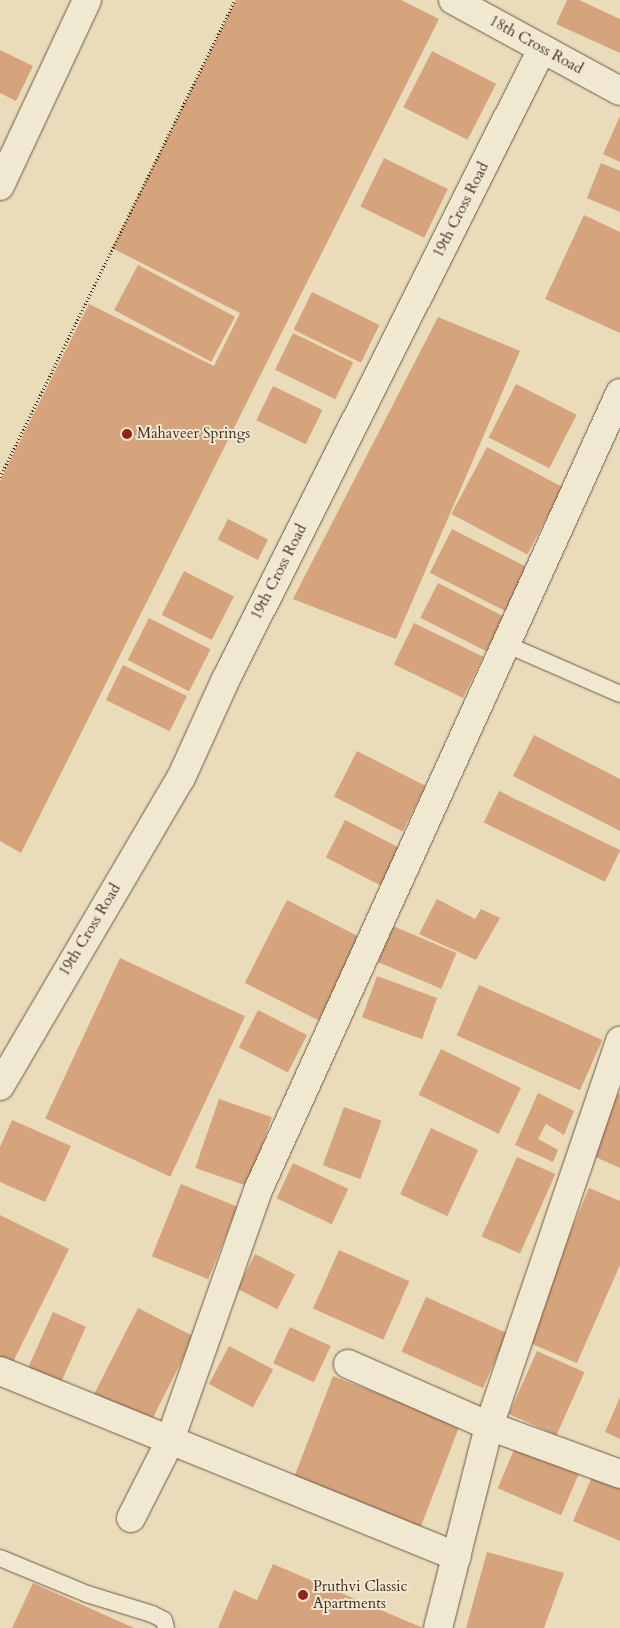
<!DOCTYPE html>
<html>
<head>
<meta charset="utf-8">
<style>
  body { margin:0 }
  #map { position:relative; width:620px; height:1628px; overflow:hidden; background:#eadcba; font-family:Cardo,serif }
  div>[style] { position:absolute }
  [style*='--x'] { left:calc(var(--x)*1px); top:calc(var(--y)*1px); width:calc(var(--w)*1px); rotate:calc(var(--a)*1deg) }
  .building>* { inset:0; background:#d5a37c; transform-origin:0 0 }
  .path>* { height:3px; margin-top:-1.5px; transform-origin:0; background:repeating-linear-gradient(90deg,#412e20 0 1px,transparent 0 3.5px) }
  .roads { filter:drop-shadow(0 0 1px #6b5a46) drop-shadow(0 0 1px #6b5a46) }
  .service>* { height:16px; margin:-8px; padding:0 8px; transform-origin:8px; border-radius:8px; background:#f1e8d2 }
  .minor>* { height:28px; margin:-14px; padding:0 14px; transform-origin:14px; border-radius:14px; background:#f1e8d2 }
  .dots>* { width:14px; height:14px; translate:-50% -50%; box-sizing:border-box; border:2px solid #f1e8d2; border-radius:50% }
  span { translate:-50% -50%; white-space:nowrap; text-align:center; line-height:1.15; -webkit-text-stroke:4px #f1e8d2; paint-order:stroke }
  .street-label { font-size:15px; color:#412e20 }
  .poi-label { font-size:15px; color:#412e20 }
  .left { translate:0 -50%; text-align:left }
</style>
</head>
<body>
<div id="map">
  <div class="building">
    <div style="clip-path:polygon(236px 0,401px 0,439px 19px,21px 853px,0 841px,0 481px,89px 304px,214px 366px,240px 313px,112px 248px)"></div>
    <div style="clip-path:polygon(567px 0,579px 0,620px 19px,620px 53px,556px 24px)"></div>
    <div style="clip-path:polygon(0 50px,33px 66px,16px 101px,0 93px)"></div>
    <div style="left:432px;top:51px;width:72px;height:63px;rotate:27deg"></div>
    <div style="clip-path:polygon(620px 116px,620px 162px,603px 154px)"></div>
    <div style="left:384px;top:158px;width:71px;height:54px;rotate:26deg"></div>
    <div style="clip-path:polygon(601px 163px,620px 171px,620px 212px,587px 198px)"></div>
    <div style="clip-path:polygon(584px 215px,620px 232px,620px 333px,545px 299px)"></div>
    <div style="left:138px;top:265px;width:110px;height:51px;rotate:28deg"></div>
    <div style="left:312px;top:292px;width:75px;height:42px;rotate:26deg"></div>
    <div style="clip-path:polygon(438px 317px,520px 351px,396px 639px,293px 599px)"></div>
    <div style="left:293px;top:333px;width:67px;height:41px;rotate:26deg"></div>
    <div style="left:516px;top:384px;width:68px;height:60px;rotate:27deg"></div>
    <div style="left:273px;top:386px;width:55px;height:38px;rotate:26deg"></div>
    <div style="left:487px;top:447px;width:86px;height:76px;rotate:28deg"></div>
    <div style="left:228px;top:519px;width:45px;height:23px;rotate:27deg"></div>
    <div style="left:452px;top:529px;width:89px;height:49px;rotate:27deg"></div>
    <div style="left:184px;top:571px;width:56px;height:49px;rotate:27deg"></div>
    <div style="left:438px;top:583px;width:74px;height:39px;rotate:27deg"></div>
    <div style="left:149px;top:618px;width:69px;height:47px;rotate:27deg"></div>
    <div style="left:414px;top:623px;width:77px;height:46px;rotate:26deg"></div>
    <div style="left:123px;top:665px;width:71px;height:39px;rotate:26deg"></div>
    <div style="clip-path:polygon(534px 735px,620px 779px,620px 831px,513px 776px)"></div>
    <div style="left:357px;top:751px;width:77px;height:51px;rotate:27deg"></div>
    <div style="left:499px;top:791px;width:135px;height:35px;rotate:26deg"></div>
    <div style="left:345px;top:820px;width:66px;height:42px;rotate:27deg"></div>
    <div style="clip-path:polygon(437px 899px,475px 919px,481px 909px,500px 918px,476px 960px,419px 934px)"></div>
    <div style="left:287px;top:900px;width:83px;height:93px;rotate:27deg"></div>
    <div style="left:393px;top:926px;width:69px;height:39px;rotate:23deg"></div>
    <div style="left:120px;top:958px;width:138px;height:177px;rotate:25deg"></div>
    <div style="left:377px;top:976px;width:64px;height:44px;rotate:20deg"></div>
    <div style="left:479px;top:985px;width:135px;height:55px;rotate:24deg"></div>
    <div style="left:258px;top:1010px;width:55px;height:42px;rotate:27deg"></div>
    <div style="left:441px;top:1049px;width:89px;height:51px;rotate:26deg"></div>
    <div style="clip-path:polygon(538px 1093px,574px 1111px,564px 1135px,546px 1124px,538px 1139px,558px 1150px,553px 1162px,515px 1145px)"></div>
    <div style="clip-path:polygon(618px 1093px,620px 1094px,620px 1168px,591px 1155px)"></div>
    <div style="left:219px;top:1099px;width:56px;height:73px;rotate:19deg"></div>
    <div style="left:344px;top:1107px;width:40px;height:62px;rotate:20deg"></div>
    <div style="clip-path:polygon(12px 1120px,71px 1146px,45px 1202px,0 1182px,0 1147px)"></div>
    <div style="left:431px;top:1128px;width:52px;height:73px;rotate:25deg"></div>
    <div style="left:517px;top:1157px;width:42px;height:87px;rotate:24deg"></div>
    <div style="left:293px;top:1163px;width:61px;height:39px;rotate:25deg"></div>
    <div style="left:181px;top:1184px;width:61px;height:78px;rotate:22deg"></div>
    <div style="clip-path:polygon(589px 1188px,620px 1201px,620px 1265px,577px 1363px,525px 1341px)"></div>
    <div style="clip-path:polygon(0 1215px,69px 1249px,12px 1364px,0 1357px)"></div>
    <div style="left:339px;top:1250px;width:77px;height:64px;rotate:24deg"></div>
    <div style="left:255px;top:1254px;width:45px;height:39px;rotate:27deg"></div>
    <div style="left:426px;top:1297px;width:89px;height:60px;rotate:24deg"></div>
    <div style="left:138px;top:1308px;width:63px;height:103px;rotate:27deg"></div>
    <div style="left:53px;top:1312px;width:36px;height:71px;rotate:24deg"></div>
    <div style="left:290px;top:1327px;width:45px;height:40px;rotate:25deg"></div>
    <div style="left:229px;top:1346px;width:50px;height:43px;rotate:28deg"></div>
    <div style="left:537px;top:1351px;width:52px;height:69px;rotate:24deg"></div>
    <div style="left:333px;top:1376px;width:136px;height:115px;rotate:21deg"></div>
    <div style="clip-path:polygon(620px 1397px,620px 1439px,605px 1432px)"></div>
    <div style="left:516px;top:1445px;width:69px;height:47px;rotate:23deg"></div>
    <div style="clip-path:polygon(595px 1470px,620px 1481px,620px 1541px,573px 1521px)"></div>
    <div style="clip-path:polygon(487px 1552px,564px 1573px,544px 1628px,466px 1628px)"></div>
    <div style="clip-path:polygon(273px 1564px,423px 1628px,218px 1628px,234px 1590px,257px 1600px)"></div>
    <div style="clip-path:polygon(33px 1583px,134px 1628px,12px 1628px)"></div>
  </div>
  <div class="path">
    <div style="--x:0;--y:477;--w:532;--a:-63.77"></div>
  </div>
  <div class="roads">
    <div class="service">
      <div style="--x:508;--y:645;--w:122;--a:23.6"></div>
      <div style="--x:0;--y:1558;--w:94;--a:22.5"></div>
      <div style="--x:87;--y:1594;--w:68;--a:17.1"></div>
      <div style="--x:152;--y:1614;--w:13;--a:27"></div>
      <div style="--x:164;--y:1620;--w:8;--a:76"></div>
    </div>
    <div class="minor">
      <div style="--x:453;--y:0;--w:190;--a:28.6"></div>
      <div style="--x:0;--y:186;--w:205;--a:-64.9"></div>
      <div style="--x:0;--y:1086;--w:357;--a:-59.6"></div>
      <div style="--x:181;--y:778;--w:109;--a:-65.6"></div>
      <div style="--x:226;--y:679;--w:705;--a:-63.36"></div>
      <div style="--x:348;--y:1364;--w:154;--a:23.7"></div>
      <div style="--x:489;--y:1426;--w:140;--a:20.1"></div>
      <div style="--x:0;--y:1371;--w:493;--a:22.1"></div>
      <div style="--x:131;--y:1518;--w:84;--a:-63.1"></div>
      <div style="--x:169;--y:1443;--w:270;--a:-70.6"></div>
      <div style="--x:259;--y:1188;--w:873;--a:-65.58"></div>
      <div style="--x:438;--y:1628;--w:208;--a:-75.8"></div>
      <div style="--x:489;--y:1426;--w:407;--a:-71.2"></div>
    </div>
  </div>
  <div class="dots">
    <div style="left:127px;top:434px;background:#8f2418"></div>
    <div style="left:303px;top:1595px;background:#8f2418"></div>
  </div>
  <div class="street-label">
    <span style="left:536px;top:45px;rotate:29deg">18th Cross Road</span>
    <span style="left:461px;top:210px;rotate:-63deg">19th Cross Road</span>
    <span style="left:279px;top:572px;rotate:-63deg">19th Cross Road</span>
    <span style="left:90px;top:930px;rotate:-59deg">19th Cross Road</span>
  </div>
  <div class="poi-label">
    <span class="left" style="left:137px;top:434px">Mahaveer Springs</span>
    <span class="left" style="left:313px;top:1595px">Pruthvi Classic<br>Apartments</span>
  </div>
</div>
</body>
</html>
